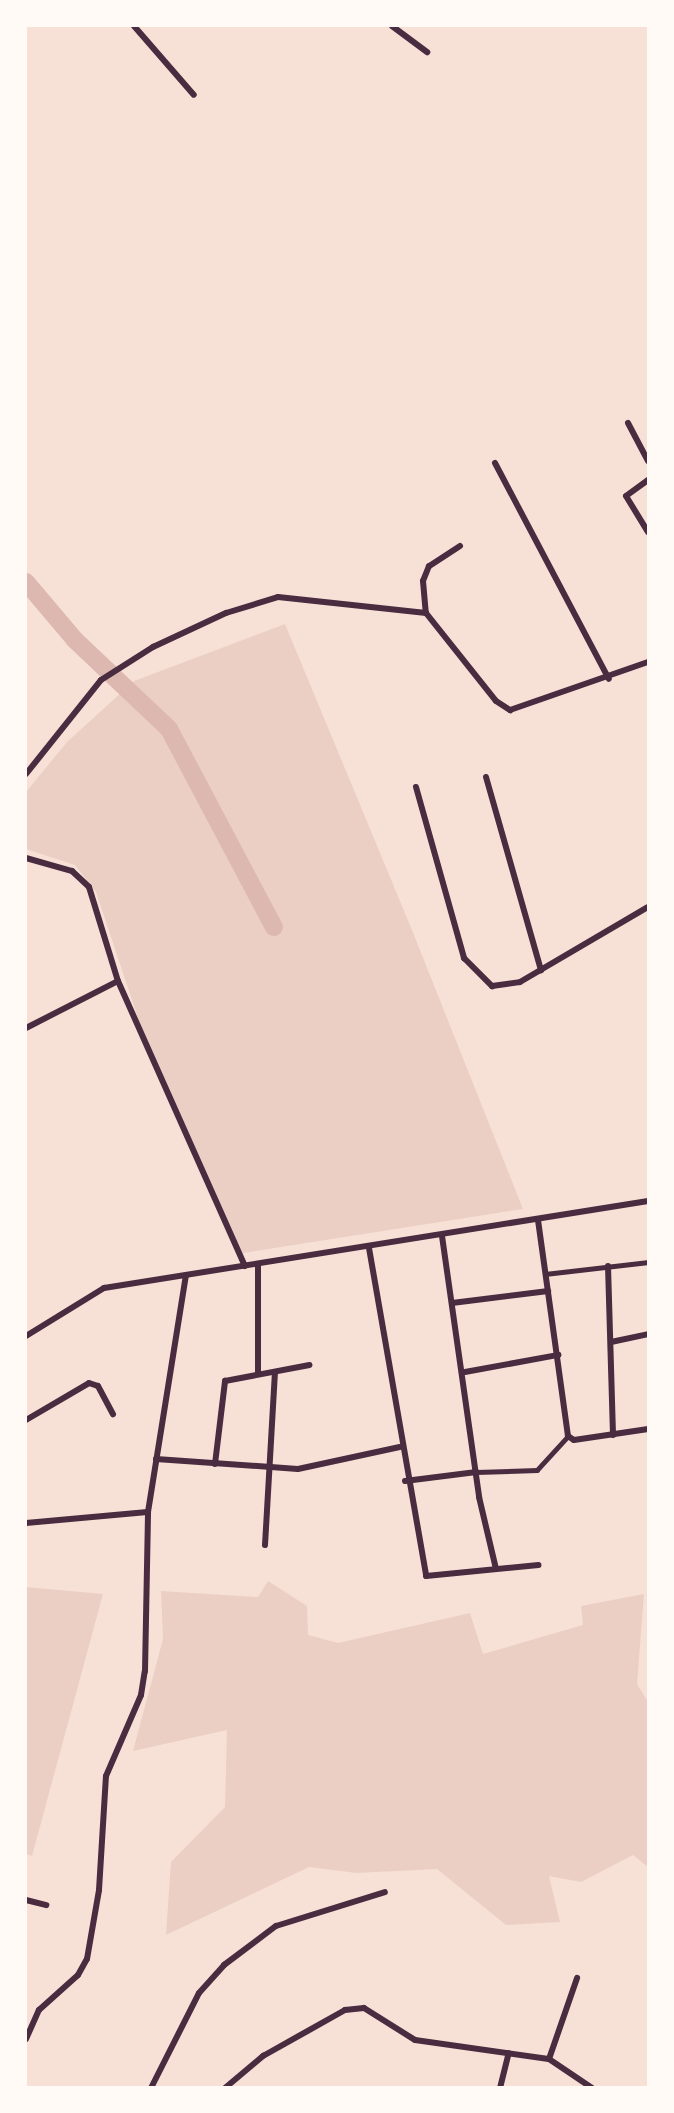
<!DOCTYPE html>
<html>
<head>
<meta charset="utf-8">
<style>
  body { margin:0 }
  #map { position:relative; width:674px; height:2113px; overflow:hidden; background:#f7e1d7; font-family:Rubik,sans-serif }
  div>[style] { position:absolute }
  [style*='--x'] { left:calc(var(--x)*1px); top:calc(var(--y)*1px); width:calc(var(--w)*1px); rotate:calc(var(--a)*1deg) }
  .green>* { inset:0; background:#ebcfc5 }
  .canal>* { height:18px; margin:-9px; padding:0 9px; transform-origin:9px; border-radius:9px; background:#dcb8b0 }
  .service>* { height:4.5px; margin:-2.25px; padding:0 2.25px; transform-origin:2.25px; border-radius:2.25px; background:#4a2c40 }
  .minor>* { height:6px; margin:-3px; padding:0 3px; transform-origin:3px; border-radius:3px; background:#4a2c40 }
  span { translate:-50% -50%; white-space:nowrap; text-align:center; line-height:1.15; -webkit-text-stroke:6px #fffaf5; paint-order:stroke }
  .frame { position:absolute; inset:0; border:27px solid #fffaf5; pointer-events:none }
</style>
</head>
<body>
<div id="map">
  <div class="green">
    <div style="clip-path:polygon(285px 624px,412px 930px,523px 1209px,237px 1254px,154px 1066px,96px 892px,75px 865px,26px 849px,26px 792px,67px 742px,134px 681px)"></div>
    <div style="clip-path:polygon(268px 1581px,307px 1606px,308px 1635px,338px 1643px,470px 1613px,483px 1654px,583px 1625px,581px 1606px,644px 1594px,637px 1684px,648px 1702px,648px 1867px,633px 1855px,581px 1882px,549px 1876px,560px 1922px,506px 1925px,437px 1869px,356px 1873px,309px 1867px,166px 1935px,171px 1862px,225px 1807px,227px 1730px,133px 1751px,163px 1639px,161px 1591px,258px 1597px)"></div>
    <div style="clip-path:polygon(26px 1587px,103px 1594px,32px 1856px,26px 1854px)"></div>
  </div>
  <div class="canal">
    <div style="--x:26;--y:582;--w:76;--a:49.8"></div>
    <div style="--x:75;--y:640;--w:129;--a:43.4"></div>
    <div style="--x:169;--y:729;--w:224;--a:62.1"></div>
  </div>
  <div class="service">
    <div style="--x:545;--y:1274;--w:104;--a:-6.6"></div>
    <div style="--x:476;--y:1472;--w:61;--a:-1.9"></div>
    <div style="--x:537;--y:1470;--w:46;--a:-47.6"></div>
  </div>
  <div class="minor">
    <div style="--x:134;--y:26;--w:91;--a:49"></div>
    <div style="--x:392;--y:26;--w:44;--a:36.6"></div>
    <div style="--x:628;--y:423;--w:43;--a:62.2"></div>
    <div style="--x:495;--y:463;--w:244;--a:62.2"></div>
    <div style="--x:648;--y:480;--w:27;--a:144"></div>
    <div style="--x:626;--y:496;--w:42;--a:58.6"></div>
    <div style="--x:460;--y:546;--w:37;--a:147"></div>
    <div style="--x:429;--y:566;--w:16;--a:112"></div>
    <div style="--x:423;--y:581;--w:32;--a:85"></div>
    <div style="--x:426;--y:613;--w:112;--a:51.5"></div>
    <div style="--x:496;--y:701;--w:17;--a:33"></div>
    <div style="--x:510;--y:710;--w:146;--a:-19.2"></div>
    <div style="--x:26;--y:774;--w:120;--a:-51.4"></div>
    <div style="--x:101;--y:680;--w:62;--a:-32.4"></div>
    <div style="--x:153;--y:647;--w:81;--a:-25"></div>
    <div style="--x:226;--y:613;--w:54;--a:-17.1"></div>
    <div style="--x:278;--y:597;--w:149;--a:6.2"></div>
    <div style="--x:486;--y:777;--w:201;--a:74.1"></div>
    <div style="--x:416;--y:787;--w:178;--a:74.3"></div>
    <div style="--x:464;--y:958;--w:40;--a:45"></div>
    <div style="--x:492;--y:986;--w:28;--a:-8"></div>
    <div style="--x:520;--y:982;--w:148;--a:-30.4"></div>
    <div style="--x:26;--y:858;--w:48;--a:15.8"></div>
    <div style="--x:72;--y:871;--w:23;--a:43"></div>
    <div style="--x:89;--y:887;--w:98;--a:72.9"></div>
    <div style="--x:118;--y:981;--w:312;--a:66"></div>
    <div style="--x:26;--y:1028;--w:103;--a:-27.1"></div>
    <div style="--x:538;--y:1220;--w:218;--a:82.1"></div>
    <div style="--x:568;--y:1436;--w:7;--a:34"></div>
    <div style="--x:574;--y:1440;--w:75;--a:-8.5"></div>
    <div style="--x:442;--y:1236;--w:264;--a:81.9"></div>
    <div style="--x:479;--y:1497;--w:74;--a:76.7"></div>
    <div style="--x:369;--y:1248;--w:333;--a:80.1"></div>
    <div style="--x:426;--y:1576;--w:113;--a:-5.6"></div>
    <div style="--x:608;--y:1266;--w:169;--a:88.3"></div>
    <div style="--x:452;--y:1303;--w:97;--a:-7.1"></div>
    <div style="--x:26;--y:1336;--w:92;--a:-31.6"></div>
    <div style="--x:104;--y:1288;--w:551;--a:-9.09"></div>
    <div style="--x:611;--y:1342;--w:38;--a:-12"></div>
    <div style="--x:258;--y:1372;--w:108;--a:-90"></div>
    <div style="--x:465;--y:1372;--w:95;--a:-10.4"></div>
    <div style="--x:26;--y:1420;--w:73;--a:-30.4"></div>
    <div style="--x:89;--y:1383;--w:9;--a:18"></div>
    <div style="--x:98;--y:1386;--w:32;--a:62"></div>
    <div style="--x:156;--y:1459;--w:142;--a:4"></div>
    <div style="--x:298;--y:1469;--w:104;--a:-12.2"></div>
    <div style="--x:215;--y:1464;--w:84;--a:-83.1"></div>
    <div style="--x:225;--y:1381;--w:86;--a:-10.7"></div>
    <div style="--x:405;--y:1481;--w:72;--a:-7.2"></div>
    <div style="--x:26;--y:1523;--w:122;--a:-5.2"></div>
    <div style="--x:265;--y:1545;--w:172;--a:-86.7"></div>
    <div style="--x:26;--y:1900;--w:21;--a:14"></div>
    <div style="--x:26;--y:2039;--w:32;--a:-66"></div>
    <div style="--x:39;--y:2010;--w:52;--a:-41.9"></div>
    <div style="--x:78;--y:1975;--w:18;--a:-61"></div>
    <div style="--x:87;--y:1959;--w:70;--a:-80.1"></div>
    <div style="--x:99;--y:1890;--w:114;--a:-86.5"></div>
    <div style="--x:106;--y:1776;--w:88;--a:-66.6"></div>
    <div style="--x:141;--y:1695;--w:24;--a:-81"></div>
    <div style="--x:145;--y:1671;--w:159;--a:-88.9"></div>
    <div style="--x:148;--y:1512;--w:240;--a:-80.9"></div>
    <div style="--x:549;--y:2059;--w:86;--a:-70.9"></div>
    <div style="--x:151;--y:2088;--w:106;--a:-63.2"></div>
    <div style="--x:199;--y:1993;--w:38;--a:-48"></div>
    <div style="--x:224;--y:1965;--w:65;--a:-36.9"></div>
    <div style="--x:276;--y:1926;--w:114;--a:-17.3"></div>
    <div style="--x:225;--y:2088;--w:50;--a:-40.1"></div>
    <div style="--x:263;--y:2056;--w:94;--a:-29.3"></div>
    <div style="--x:345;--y:2010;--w:19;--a:-6"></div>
    <div style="--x:364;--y:2008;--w:60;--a:32.1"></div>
    <div style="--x:415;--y:2040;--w:135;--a:8.1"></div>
    <div style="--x:549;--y:2059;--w:52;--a:34"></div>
    <div style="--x:500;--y:2088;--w:36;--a:-76"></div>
  </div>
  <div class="frame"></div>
</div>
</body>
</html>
